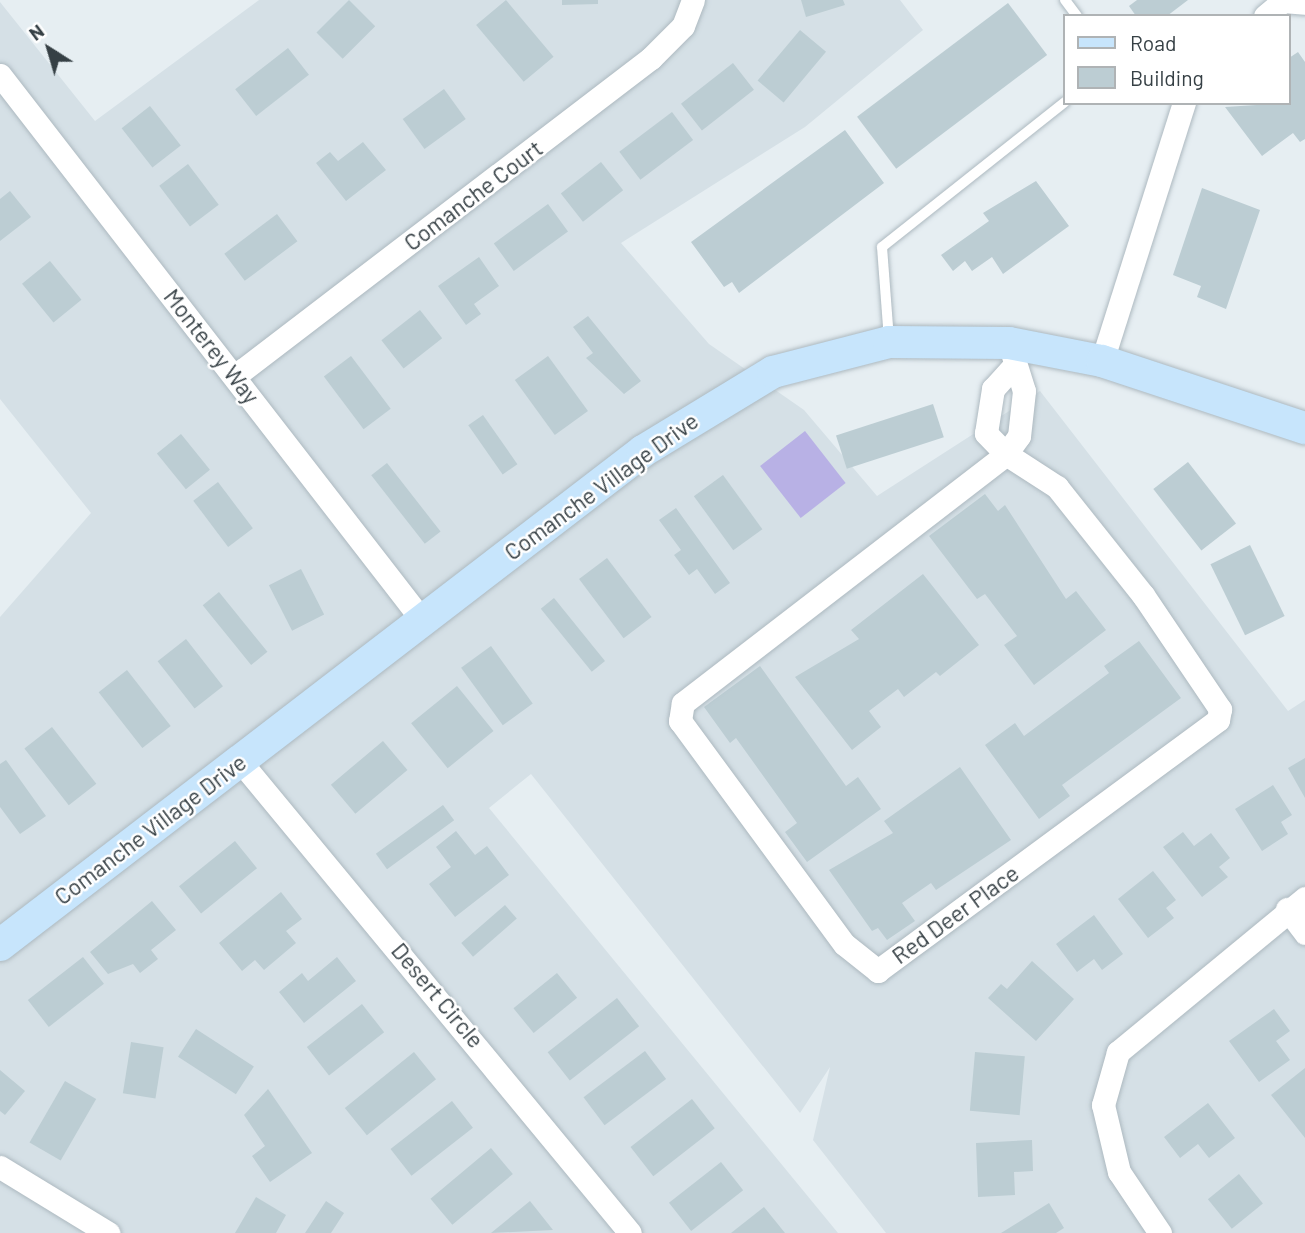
<!DOCTYPE html>
<html>
<head>
<meta charset="utf-8">
<style>
  body { margin:0 }
  #map { position:relative; width:1305px; height:1233px; overflow:hidden; background:#e6eef2; font-family:Barlow,sans-serif }
  div>[style] { position:absolute }
  [style*='--x'] { left:calc(var(--x)*1px); top:calc(var(--y)*1px); width:calc(var(--w)*1px); rotate:calc(var(--a)*1deg) }
  .residential>* { inset:0; background:#d5e0e6 }
  .green>* { inset:0; background:#b8b1e5; transform-origin:0 0 }
  .building>* { inset:0; background:#bccdd3; transform-origin:0 0 }
  .roads { filter:drop-shadow(0 0 2px #adb9c0) drop-shadow(0 0 2px #adb9c0) }
  .lane>* { height:10px; margin:-5px; padding:0 5px; transform-origin:5px; border-radius:5px; background:#fff }
  .street>* { height:23px; margin:-11.5px; padding:0 11.5px; transform-origin:11.5px; border-radius:11.5px; background:#fff }
  .secondary>* { height:32px; margin:-16px; padding:0 16px; transform-origin:16px; border-radius:16px; background:#c7e5fc }
  span { translate:-50% -50%; white-space:nowrap; text-align:center; line-height:1.15; -webkit-text-stroke:5px #fff; paint-order:stroke }
  .street-label { font-size:23px; color:#364045 }
  .legend { position:absolute; left:1063px; top:14px; width:228px; height:91px; box-sizing:border-box; background:#fff; border:2px solid #afb3b5; margin:0; padding:9px 12px; list-style:none; font-size:21px; color:#364045 }
  .legend li { display:flex; align-items:center; gap:14px; height:35px }
  .legend b { width:35px; border:2px solid #afb3b5 }
  .north { position:absolute; left:14px; top:14px; width:70px; height:70px; -webkit-text-stroke:5px #fff; paint-order:stroke; rotate:323deg; font-size:19px; font-weight:700; line-height:28px; text-align:center; color:#364045 }
  .north::after { content:''; display:block; margin:auto; width:24px; height:32px; background:#364045; clip-path:polygon(50% 0,100% 100%,50% 72%,0 100%) }
</style>
</head>
<body>
<div id="map">
  <div class="residential">
    <div style="clip-path:polygon(259px 0,900px 0,923px 30px,805px 127px,621px 243px,709px 344px,804px 410px,877px 496px,1040px 391px,1288px 711px,1305px 700px,1305px 1233px,886px 1233px,813px 1140px,830px 1067px,800px 1113px,531px 774px,489px 808px,838px 1233px,0 1233px,0 617px,91px 513px,0 399px,0 2px,95px 121px)"></div>
  </div>
  <div class="green">
    <div style="left:805px;top:431px;width:66px;height:57px;rotate:52deg"></div>
  </div>
  <div class="building">
    <div style="left:349px;top:0;width:37px;height:46px;rotate:45deg"></div>
    <div style="left:506px;top:0;width:74px;height:39px;rotate:50deg"></div>
    <div style="clip-path:polygon(562px 0,598px 0,598px 4px,562px 5px)"></div>
    <div style="clip-path:polygon(801px 0,843px 0,845px 5px,806px 17px)"></div>
    <div style="clip-path:polygon(1137px 0,1188px 0,1167px 16px,1136px 16px,1129px 6px)"></div>
    <div style="left:1008px;top:3px;width:65px;height:189px;rotate:53deg"></div>
    <div style="left:800px;top:30px;width:34px;height:66px;rotate:40deg"></div>
    <div style="left:288px;top:48px;width:34px;height:67px;rotate:52deg"></div>
    <div style="clip-path:polygon(1298px 52px,1305px 62px,1305px 139px,1300px 142px,1293px 133px,1262px 156px,1225px 107px,1289px 103px,1289px 58px)"></div>
    <div style="left:733px;top:63px;width:34px;height:66px;rotate:52deg"></div>
    <div style="left:444px;top:89px;width:37px;height:51px;rotate:54deg"></div>
    <div style="left:150px;top:106px;width:50px;height:36px;rotate:52deg"></div>
    <div style="left:672px;top:112px;width:35px;height:66px;rotate:53deg"></div>
    <div style="clip-path:polygon(845px 130px,884px 183px,739px 293px,732px 282px,724px 287px,691px 242px)"></div>
    <div style="clip-path:polygon(363px 142px,386px 170px,346px 201px,316px 163px,330px 152px,338px 161px)"></div>
    <div style="left:601px;top:162px;width:36px;height:51px;rotate:52deg"></div>
    <div style="left:188px;top:164px;width:51px;height:36px;rotate:53deg"></div>
    <div style="clip-path:polygon(1036px 181px,1069px 226px,1003px 274px,992px 257px,972px 271px,965px 261px,953px 271px,941px 255px,989px 221px,983px 213px)"></div>
    <div style="clip-path:polygon(1202px 188px,1260px 210px,1226px 309px,1197px 297px,1201px 286px,1173px 275px)"></div>
    <div style="clip-path:polygon(10px 191px,31px 217px,0 241px,0 199px)"></div>
    <div style="left:548px;top:204px;width:34px;height:67px;rotate:54deg"></div>
    <div style="left:277px;top:214px;width:34px;height:66px;rotate:53deg"></div>
    <div style="clip-path:polygon(479px 257px,499px 286px,474px 304px,481px 314px,466px 325px,438px 286px)"></div>
    <div style="left:50px;top:261px;width:50px;height:36px;rotate:51deg"></div>
    <div style="left:420px;top:310px;width:36px;height:49px;rotate:52deg"></div>
    <div style="clip-path:polygon(588px 316px,641px 381px,624px 394px,586px 358px,593px 353px,573px 327px)"></div>
    <div style="left:351px;top:356px;width:66px;height:34px;rotate:53deg"></div>
    <div style="left:548px;top:356px;width:68px;height:41px;rotate:54deg"></div>
    <div style="left:933px;top:404px;width:35px;height:102px;rotate:72deg"></div>
    <div style="left:483px;top:415px;width:60px;height:18px;rotate:55deg"></div>
    <div style="left:181px;top:434px;width:46px;height:31px;rotate:51deg"></div>
    <div style="left:1188px;top:462px;width:78px;height:44px;rotate:52deg"></div>
    <div style="left:387px;top:463px;width:87px;height:20px;rotate:52deg"></div>
    <div style="left:723px;top:475px;width:67px;height:36px;rotate:54deg"></div>
    <div style="left:218px;top:482px;width:58px;height:31px;rotate:53deg"></div>
    <div style="clip-path:polygon(985px 494px,998px 511px,1005px 505px,1066px 599px,1076px 591px,1106px 630px,1034px 685px,1004px 645px,1017px 636px,985px 594px,977px 599px,929px 536px)"></div>
    <div style="clip-path:polygon(676px 508px,730px 583px,715px 594px,697px 569px,689px 575px,674px 555px,681px 550px,659px 520px)"></div>
    <div style="left:1250px;top:545px;width:79px;height:44px;rotate:64deg"></div>
    <div style="left:607px;top:558px;width:74px;height:35px;rotate:53deg"></div>
    <div style="left:301px;top:569px;width:51px;height:36px;rotate:63deg"></div>
    <div style="clip-path:polygon(923px 574px,979px 645px,940px 676px,936px 672px,904px 697px,898px 689px,869px 711px,881px 727px,852px 750px,795px 677px,859px 639px,851px 630px)"></div>
    <div style="left:219px;top:592px;width:77px;height:21px;rotate:51deg"></div>
    <div style="left:554px;top:598px;width:81px;height:17px;rotate:51deg"></div>
    <div style="left:186px;top:639px;width:60px;height:36px;rotate:52deg"></div>
    <div style="clip-path:polygon(1139px 641px,1181px 698px,1062px 785px,1070px 796px,1039px 819px,985px 745px,1015px 723px,1024px 736px,1109px 673px,1104px 666px)"></div>
    <div style="left:491px;top:646px;width:71px;height:37px;rotate:54deg"></div>
    <div style="clip-path:polygon(760px 666px,846px 786px,858px 777px,881px 809px,807px 862px,785px 832px,797px 823px,736px 738px,730px 743px,704px 707px)"></div>
    <div style="left:127px;top:670px;width:71px;height:36px;rotate:52deg"></div>
    <div style="left:457px;top:686px;width:58px;height:59px;rotate:51deg"></div>
    <div style="left:52px;top:727px;width:72px;height:35px;rotate:52deg"></div>
    <div style="left:383px;top:741px;width:38px;height:68px;rotate:50deg"></div>
    <div style="clip-path:polygon(1305px 758px,1305px 798px,1288px 768px)"></div>
    <div style="clip-path:polygon(6px 760px,46px 816px,20px 834px,0 807px,0 764px)"></div>
    <div style="clip-path:polygon(960px 767px,1011px 840px,936px 890px,931px 883px,902px 903px,915px 921px,887px 940px,878px 928px,872px 931px,829px 870px,893px 833px,884px 821px)"></div>
    <div style="clip-path:polygon(1273px 785px,1292px 815px,1281px 822px,1288px 834px,1262px 851px,1235px 809px)"></div>
    <div style="left:443px;top:805px;width:19px;height:83px;rotate:54deg"></div>
    <div style="clip-path:polygon(456px 831px,475px 855px,487px 846px,509px 875px,455px 917px,429px 884px,451px 867px,436px 847px)"></div>
    <div style="clip-path:polygon(1183px 832px,1194px 846px,1211px 833px,1230px 858px,1219px 867px,1228px 877px,1202px 897px,1163px 847px)"></div>
    <div style="left:235px;top:841px;width:35px;height:72px;rotate:51deg"></div>
    <div style="clip-path:polygon(1153px 871px,1176px 900px,1166px 908px,1174px 918px,1148px 938px,1118px 899px)"></div>
    <div style="clip-path:polygon(281px 892px,302px 919px,286px 931px,296px 943px,264px 970px,255px 960px,242px 971px,219px 943px)"></div>
    <div style="clip-path:polygon(152px 901px,176px 930px,151px 950px,158px 959px,140px 973px,133px 964px,108px 974px,90px 952px)"></div>
    <div style="left:505px;top:905px;width:18px;height:58px;rotate:49deg"></div>
    <div style="clip-path:polygon(1094px 915px,1123px 954px,1102px 970px,1094px 959px,1077px 972px,1056px 944px)"></div>
    <div style="left:83px;top:957px;width:34px;height:70px;rotate:52deg"></div>
    <div style="clip-path:polygon(337px 957px,356px 981px,304px 1023px,279px 992px,302px 973px,308px 981px)"></div>
    <div style="clip-path:polygon(1032px 961px,1074px 999px,1036px 1041px,988px 998px,1001px 984px,1007px 989px)"></div>
    <div style="left:557px;top:973px;width:32px;height:56px;rotate:51deg"></div>
    <div style="left:617px;top:998px;width:36px;height:88px;rotate:52deg"></div>
    <div style="left:362px;top:1004px;width:36px;height:70px;rotate:52deg"></div>
    <div style="clip-path:polygon(1274px 1009px,1290px 1031px,1276px 1041px,1290px 1060px,1259px 1082px,1229px 1041px)"></div>
    <div style="left:196px;top:1029px;width:69px;height:33px;rotate:33deg"></div>
    <div style="left:131px;top:1042px;width:33px;height:52px;rotate:9deg"></div>
    <div style="left:645px;top:1051px;width:35px;height:77px;rotate:53deg"></div>
    <div style="left:414px;top:1052px;width:35px;height:89px;rotate:51deg"></div>
    <div style="left:975px;top:1052px;width:50px;height:59px;rotate:5deg"></div>
    <div style="clip-path:polygon(1305px 1068px,1305px 1138px,1271px 1095px)"></div>
    <div style="clip-path:polygon(0 1070px,25px 1091px,5px 1115px,0 1111px)"></div>
    <div style="left:65px;top:1081px;width:36px;height:71px;rotate:30deg"></div>
    <div style="clip-path:polygon(268px 1089px,312px 1153px,270px 1182px,252px 1156px,265px 1146px,244px 1115px)"></div>
    <div style="left:692px;top:1099px;width:37px;height:78px;rotate:52deg"></div>
    <div style="left:452px;top:1101px;width:34px;height:78px;rotate:52deg"></div>
    <div style="clip-path:polygon(1208px 1103px,1235px 1138px,1209px 1158px,1198px 1144px,1180px 1158px,1164px 1137px)"></div>
    <div style="clip-path:polygon(1032px 1140px,1033px 1171px,1014px 1172px,1015px 1195px,978px 1197px,976px 1143px)"></div>
    <div style="left:491px;top:1148px;width:34px;height:79px;rotate:50deg"></div>
    <div style="left:721px;top:1162px;width:36px;height:66px;rotate:52deg"></div>
    <div style="left:1239px;top:1174px;width:38px;height:40px;rotate:51deg"></div>
    <div style="clip-path:polygon(256px 1197px,286px 1215px,276px 1233px,235px 1233px)"></div>
    <div style="clip-path:polygon(326px 1201px,344px 1213px,331px 1233px,305px 1233px)"></div>
    <div style="clip-path:polygon(530px 1201px,553px 1230px,491px 1233px)"></div>
    <div style="clip-path:polygon(1049px 1203px,1064px 1228px,1056px 1233px,1001px 1233px)"></div>
    <div style="clip-path:polygon(764px 1207px,785px 1233px,731px 1233px)"></div>
  </div>
  <div class="roads">
    <div class="lane">
      <div style="--x:1065;--y:0;--w:20;--a:53"></div>
      <div style="--x:889;--y:340;--w:93;--a:-94.3"></div>
      <div style="--x:882;--y:247;--w:233;--a:-38.4"></div>
    </div>
    <div class="street">
      <div style="--x:1265;--y:16;--w:23;--a:-40"></div>
      <div style="--x:1283;--y:1;--w:22;--a:5"></div>
      <div style="--x:0;--y:75;--w:689;--a:52.25"></div>
      <div style="--x:1009;--y:343;--w:50;--a:72.6"></div>
      <div style="--x:1024;--y:391;--w:45;--a:96.3"></div>
      <div style="--x:1019;--y:436;--w:22;--a:126"></div>
      <div style="--x:1006;--y:454;--w:29;--a:-134"></div>
      <div style="--x:986;--y:433;--w:45;--a:-81"></div>
      <div style="--x:993;--y:389;--w:28;--a:-48"></div>
      <div style="--x:1102;--y:361;--w:271;--a:-72.4"></div>
      <div style="--x:236;--y:375;--w:522;--a:-37.37"></div>
      <div style="--x:651;--y:58;--w:45;--a:-45"></div>
      <div style="--x:683;--y:26;--w:28;--a:-69"></div>
      <div style="--x:1006;--y:454;--w:61;--a:32.9"></div>
      <div style="--x:1057;--y:487;--w:138;--a:51.5"></div>
      <div style="--x:1143;--y:595;--w:138;--a:56"></div>
      <div style="--x:1220;--y:709;--w:11;--a:100"></div>
      <div style="--x:1218;--y:720;--w:423;--a:143.6"></div>
      <div style="--x:878;--y:971;--w:43;--a:-141.5"></div>
      <div style="--x:844;--y:944;--w:277;--a:-126.3"></div>
      <div style="--x:680;--y:721;--w:18;--a:-81"></div>
      <div style="--x:683;--y:703;--w:408;--a:-37.6"></div>
      <div style="--x:240;--y:761;--w:612;--a:50.43"></div>
      <div style="--x:1287;--y:909;--w:30;--a:53"></div>
      <div style="--x:0;--y:1167;--w:127;--a:31.4"></div>
      <div style="--x:1160;--y:1233;--w:73;--a:-123.9"></div>
      <div style="--x:1119;--y:1172;--w:69;--a:-103.4"></div>
      <div style="--x:1103;--y:1105;--w:55;--a:-74.2"></div>
      <div style="--x:1118;--y:1052;--w:242;--a:-39.5"></div>
    </div>
    <div class="secondary">
      <div style="--x:0;--y:945;--w:811;--a:-37.53"></div>
      <div style="--x:643;--y:451;--w:152;--a:-31.3"></div>
      <div style="--x:773;--y:372;--w:120;--a:-14.5"></div>
      <div style="--x:889;--y:342;--w:120;--a:0.5"></div>
      <div style="--x:1009;--y:343;--w:95;--a:11"></div>
      <div style="--x:1102;--y:361;--w:214;--a:18.3"></div>
    </div>
  </div>
  <div class="street-label">
    <span style="left:473px;top:195px;rotate:-37deg">Comanche Court</span>
    <span style="left:212px;top:346px;rotate:52deg">Monterey Way</span>
    <span style="left:601px;top:486px;rotate:-36deg">Comanche Village Drive</span>
    <span style="left:150px;top:829px;rotate:-37deg">Comanche Village Drive</span>
    <span style="left:955px;top:914px;rotate:-36deg">Red Deer Place</span>
    <span style="left:438px;top:995px;rotate:50deg">Desert Circle</span>
  </div>
  <ul class="legend">
  <li><b style="height:9px;background:#c7e5fc"></b>Road</li>
  <li><b style="height:19px;background:#bccdd3"></b>Building</li>
  </ul>
  <div class="north">N</div>
</div>
</body>
</html>
